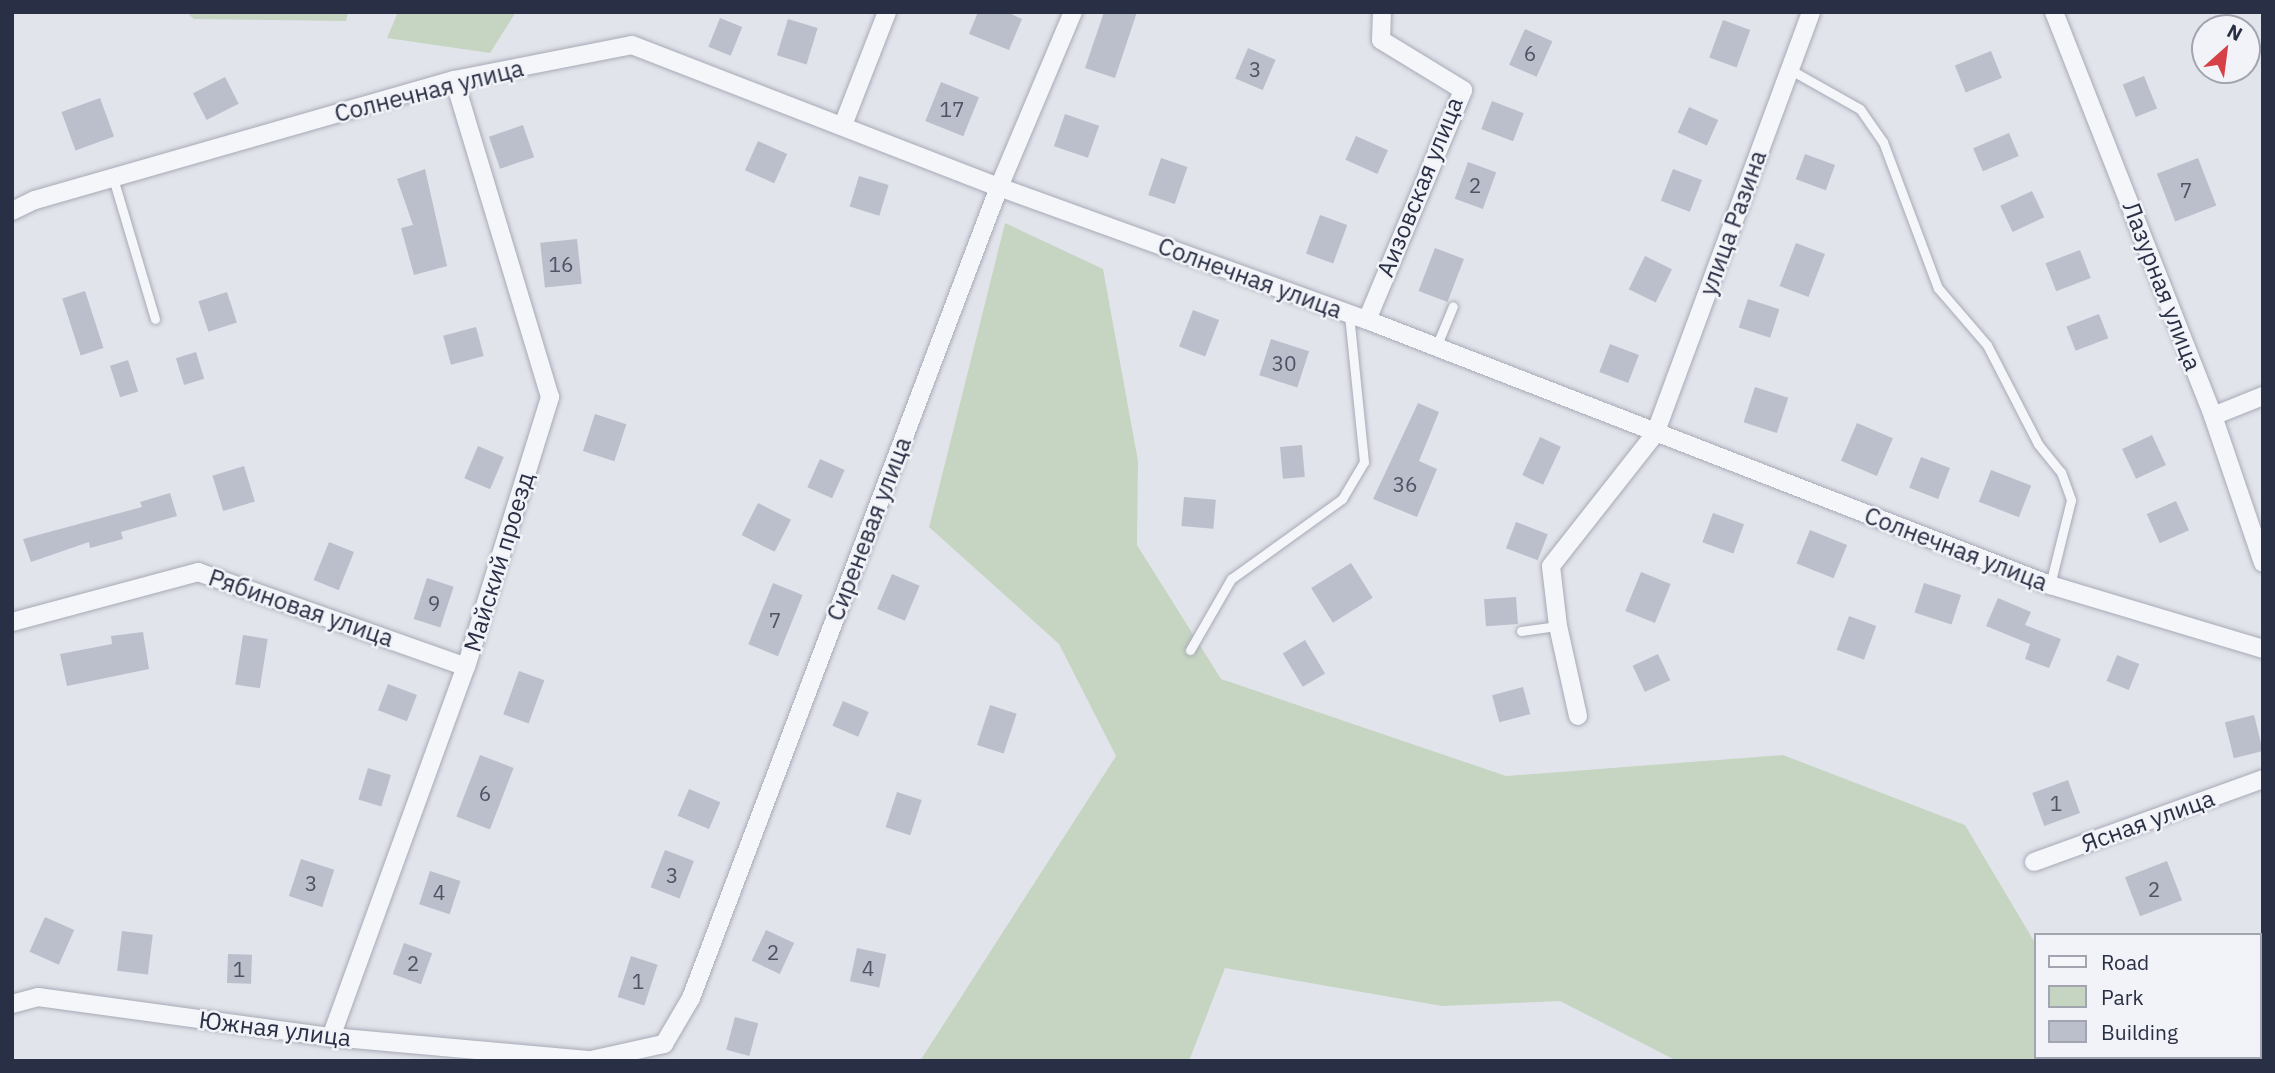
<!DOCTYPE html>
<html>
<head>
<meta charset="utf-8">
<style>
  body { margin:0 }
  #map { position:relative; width:2275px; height:1073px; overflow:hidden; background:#e2e4eb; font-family:"IBM Plex Sans",sans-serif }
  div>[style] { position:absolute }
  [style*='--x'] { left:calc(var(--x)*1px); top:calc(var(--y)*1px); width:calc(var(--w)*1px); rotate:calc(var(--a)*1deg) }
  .green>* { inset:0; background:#c5d5c2 }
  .building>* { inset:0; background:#bbbfcb; transform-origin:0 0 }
  .roads { filter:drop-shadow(0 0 2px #a7aab6) drop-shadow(0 0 2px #a7aab6) }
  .lane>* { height:9px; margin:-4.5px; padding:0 4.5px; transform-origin:4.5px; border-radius:4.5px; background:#f5f6f9 }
  .street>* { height:18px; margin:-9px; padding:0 9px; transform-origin:9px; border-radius:9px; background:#f5f6f9 }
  span { translate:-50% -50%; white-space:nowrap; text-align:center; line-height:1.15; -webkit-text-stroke:5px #f2f3f8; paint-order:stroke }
  .number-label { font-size:21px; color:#4e5366 }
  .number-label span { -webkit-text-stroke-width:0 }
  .street-label { font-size:24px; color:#292f44 }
  .frame { position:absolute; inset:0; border:14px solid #292f44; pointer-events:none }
  .legend { position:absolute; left:2034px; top:933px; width:228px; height:126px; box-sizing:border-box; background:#f2f3f8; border:2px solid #a2a5b0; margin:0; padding:9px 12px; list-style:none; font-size:21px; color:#292f44 }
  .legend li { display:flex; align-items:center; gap:14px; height:35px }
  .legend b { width:35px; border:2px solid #a2a5b0 }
  .north { position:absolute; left:2191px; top:14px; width:70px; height:70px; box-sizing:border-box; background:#f2f3f8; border:2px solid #a2a5b0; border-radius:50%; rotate:28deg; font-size:19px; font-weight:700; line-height:28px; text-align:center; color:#292f44 }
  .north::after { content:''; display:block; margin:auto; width:24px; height:32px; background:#d64145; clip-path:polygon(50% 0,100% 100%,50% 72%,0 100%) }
</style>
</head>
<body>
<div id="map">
  <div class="green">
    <div style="clip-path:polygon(186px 12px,348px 12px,346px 21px,194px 19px)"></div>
    <div style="clip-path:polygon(398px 12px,516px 12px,490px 53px,387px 38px)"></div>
    <div style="clip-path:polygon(1005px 223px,1103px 269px,1138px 461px,1137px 545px,1221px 679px,1506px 776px,1783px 755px,1965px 825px,2035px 943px,2035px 1057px,2210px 1061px,1677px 1061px,1560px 1001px,1442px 1006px,1225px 968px,1189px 1061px,920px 1061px,1116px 756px,1059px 644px,929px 527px)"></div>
  </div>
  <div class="building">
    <div style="clip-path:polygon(978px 12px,1007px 12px,1022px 19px,1009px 50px,969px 34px)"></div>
    <div style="clip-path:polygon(1104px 12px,1137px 12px,1115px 78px,1085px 68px)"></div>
    <div style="left:720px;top:18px;width:24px;height:31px;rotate:22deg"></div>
    <div style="left:788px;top:19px;width:31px;height:38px;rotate:17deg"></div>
    <div style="left:1723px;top:20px;width:29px;height:40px;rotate:20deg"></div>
    <div style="left:1525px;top:29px;width:30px;height:39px;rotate:24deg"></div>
    <div style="left:1248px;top:48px;width:30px;height:33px;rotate:23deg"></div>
    <div style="left:1991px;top:51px;width:29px;height:39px;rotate:68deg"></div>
    <div style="left:2144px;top:76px;width:35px;height:23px;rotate:68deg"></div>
    <div style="left:225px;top:77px;width:30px;height:36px;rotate:63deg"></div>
    <div style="left:941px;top:82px;width:41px;height:42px;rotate:22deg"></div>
    <div style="left:100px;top:98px;width:41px;height:41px;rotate:70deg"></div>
    <div style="left:1492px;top:101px;width:34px;height:30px;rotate:21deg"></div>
    <div style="left:1689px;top:107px;width:32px;height:28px;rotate:24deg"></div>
    <div style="left:1065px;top:114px;width:36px;height:34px;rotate:19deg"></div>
    <div style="left:523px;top:125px;width:34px;height:36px;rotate:71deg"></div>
    <div style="left:2009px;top:133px;width:25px;height:39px;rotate:67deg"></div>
    <div style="left:1356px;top:136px;width:35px;height:26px;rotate:24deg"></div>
    <div style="left:758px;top:141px;width:32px;height:32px;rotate:24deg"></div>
    <div style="left:1805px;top:154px;width:32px;height:27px;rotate:20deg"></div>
    <div style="left:1161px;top:158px;width:28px;height:39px;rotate:19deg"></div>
    <div style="left:2198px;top:158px;width:51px;height:44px;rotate:69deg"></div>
    <div style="left:1468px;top:162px;width:30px;height:39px;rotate:20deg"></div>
    <div style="clip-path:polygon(425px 169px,447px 266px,414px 275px,401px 228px,413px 225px,397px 179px)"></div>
    <div style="left:1673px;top:169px;width:31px;height:34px;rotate:21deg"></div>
    <div style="left:859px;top:176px;width:31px;height:32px;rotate:17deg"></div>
    <div style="left:2032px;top:191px;width:29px;height:35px;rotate:65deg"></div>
    <div style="left:1320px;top:215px;width:29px;height:41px;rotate:20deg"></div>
    <div style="left:577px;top:239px;width:45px;height:37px;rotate:84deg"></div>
    <div style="left:1796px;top:243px;width:31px;height:46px;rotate:21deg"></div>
    <div style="left:1435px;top:248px;width:31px;height:46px;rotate:21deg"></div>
    <div style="left:2080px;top:250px;width:30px;height:37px;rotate:69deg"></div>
    <div style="left:1645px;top:256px;width:30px;height:37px;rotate:26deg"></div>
    <div style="left:85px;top:291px;width:60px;height:24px;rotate:72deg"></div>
    <div style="left:227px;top:292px;width:32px;height:30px;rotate:72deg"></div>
    <div style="left:1748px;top:299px;width:33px;height:30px;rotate:18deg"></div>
    <div style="left:1193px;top:310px;width:28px;height:39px;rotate:21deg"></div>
    <div style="left:2099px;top:314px;width:26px;height:35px;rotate:69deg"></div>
    <div style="left:476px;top:327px;width:30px;height:34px;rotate:75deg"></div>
    <div style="left:1271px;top:339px;width:40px;height:38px;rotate:18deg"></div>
    <div style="left:1610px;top:344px;width:31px;height:30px;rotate:21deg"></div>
    <div style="left:196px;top:352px;width:28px;height:21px;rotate:73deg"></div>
    <div style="left:128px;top:360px;width:33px;height:19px;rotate:72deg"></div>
    <div style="left:1755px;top:387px;width:35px;height:37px;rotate:18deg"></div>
    <div style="clip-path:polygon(1418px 403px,1439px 412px,1419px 461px,1437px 469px,1417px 517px,1373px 499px)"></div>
    <div style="left:595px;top:414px;width:33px;height:39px;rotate:18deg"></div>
    <div style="left:1857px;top:423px;width:39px;height:41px;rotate:23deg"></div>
    <div style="left:2152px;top:435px;width:33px;height:33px;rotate:65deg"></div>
    <div style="left:1540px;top:437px;width:23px;height:42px;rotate:25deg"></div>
    <div style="left:1302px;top:445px;width:32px;height:22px;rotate:85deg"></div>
    <div style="left:478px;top:446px;width:28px;height:35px;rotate:23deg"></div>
    <div style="left:1921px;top:457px;width:31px;height:33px;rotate:21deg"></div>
    <div style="left:820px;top:459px;width:27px;height:31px;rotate:24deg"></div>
    <div style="left:244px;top:466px;width:37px;height:33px;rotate:73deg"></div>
    <div style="left:1991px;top:470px;width:43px;height:34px;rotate:21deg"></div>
    <div style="clip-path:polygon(170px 493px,177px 516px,121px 532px,123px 539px,90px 548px,89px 542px,31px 562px,23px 539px,142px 507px,140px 502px)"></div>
    <div style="left:1184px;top:497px;width:32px;height:29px;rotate:5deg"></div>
    <div style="left:2176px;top:501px;width:32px;height:32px;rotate:66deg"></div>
    <div style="left:758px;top:503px;width:37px;height:36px;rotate:27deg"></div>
    <div style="left:1713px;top:513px;width:33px;height:31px;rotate:20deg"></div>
    <div style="left:1516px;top:522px;width:34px;height:28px;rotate:21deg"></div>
    <div style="left:1810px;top:530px;width:40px;height:36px;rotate:22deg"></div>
    <div style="left:329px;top:542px;width:27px;height:41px;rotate:22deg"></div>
    <div style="left:1351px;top:563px;width:41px;height:47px;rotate:58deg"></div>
    <div style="left:1641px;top:572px;width:32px;height:42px;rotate:22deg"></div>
    <div style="left:892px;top:574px;width:30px;height:38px;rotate:23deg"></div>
    <div style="left:427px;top:578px;width:28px;height:43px;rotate:18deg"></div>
    <div style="left:773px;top:583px;width:32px;height:66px;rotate:22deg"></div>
    <div style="left:1924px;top:583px;width:39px;height:31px;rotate:18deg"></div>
    <div style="left:1516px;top:597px;width:27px;height:32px;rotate:86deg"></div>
    <div style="clip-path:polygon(1998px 598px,2031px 612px,2025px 625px,2061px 639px,2049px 668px,2025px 659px,2030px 644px,1986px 626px)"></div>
    <div style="left:1849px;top:616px;width:29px;height:36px;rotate:20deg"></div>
    <div style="clip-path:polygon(143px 632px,149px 669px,67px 686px,60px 654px,112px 644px,111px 636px)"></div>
    <div style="left:243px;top:635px;width:25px;height:50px;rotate:9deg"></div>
    <div style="left:1305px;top:640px;width:39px;height:26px;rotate:59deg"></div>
    <div style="left:1658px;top:654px;width:29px;height:28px;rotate:65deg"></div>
    <div style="left:2117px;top:655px;width:24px;height:28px;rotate:22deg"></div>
    <div style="left:519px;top:671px;width:27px;height:46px;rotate:20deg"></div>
    <div style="left:388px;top:684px;width:31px;height:28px;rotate:21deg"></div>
    <div style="left:1523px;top:687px;width:28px;height:32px;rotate:75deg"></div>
    <div style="left:843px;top:701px;width:28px;height:27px;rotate:23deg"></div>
    <div style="left:990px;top:705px;width:28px;height:42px;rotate:18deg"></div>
    <div style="left:2254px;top:715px;width:37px;height:30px;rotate:76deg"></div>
    <div style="left:480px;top:755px;width:36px;height:66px;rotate:21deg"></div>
    <div style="left:368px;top:768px;width:24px;height:33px;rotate:17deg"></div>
    <div style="left:2068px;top:780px;width:35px;height:38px;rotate:70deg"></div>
    <div style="left:689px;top:789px;width:34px;height:29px;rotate:23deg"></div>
    <div style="left:897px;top:792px;width:26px;height:37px;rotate:18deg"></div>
    <div style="left:665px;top:850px;width:31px;height:40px;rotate:21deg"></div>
    <div style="left:301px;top:859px;width:35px;height:39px;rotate:18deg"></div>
    <div style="left:2167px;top:861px;width:42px;height:45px;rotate:69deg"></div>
    <div style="left:430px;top:871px;width:32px;height:35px;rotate:18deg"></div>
    <div style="left:45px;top:917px;width:32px;height:38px;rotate:24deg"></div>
    <div style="left:766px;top:930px;width:31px;height:34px;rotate:25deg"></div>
    <div style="left:122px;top:931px;width:31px;height:40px;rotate:7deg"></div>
    <div style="left:404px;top:943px;width:30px;height:33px;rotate:20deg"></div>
    <div style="left:857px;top:948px;width:30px;height:34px;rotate:12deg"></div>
    <div style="left:228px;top:954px;width:24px;height:29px;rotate:2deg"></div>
    <div style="left:631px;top:956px;width:28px;height:43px;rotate:18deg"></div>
    <div style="left:735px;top:1017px;width:24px;height:34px;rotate:15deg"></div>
  </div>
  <div class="roads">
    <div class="lane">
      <div style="--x:1789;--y:69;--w:81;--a:29.4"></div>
      <div style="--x:1860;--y:109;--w:40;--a:55.1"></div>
      <div style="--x:1883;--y:142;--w:156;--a:69.4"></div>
      <div style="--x:1938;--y:288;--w:75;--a:49.3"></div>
      <div style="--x:1987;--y:345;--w:111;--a:62.7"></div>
      <div style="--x:2038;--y:444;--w:36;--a:51"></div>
      <div style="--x:2061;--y:472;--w:30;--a:70"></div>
      <div style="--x:2071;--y:500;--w:88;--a:103.9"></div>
      <div style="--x:113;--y:178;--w:147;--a:73.4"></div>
      <div style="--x:1436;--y:347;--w:44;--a:-67.5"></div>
      <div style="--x:1521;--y:631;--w:37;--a:-8"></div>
      <div style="--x:1190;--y:650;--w:82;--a:-60"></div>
      <div style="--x:1231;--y:579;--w:137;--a:-35.8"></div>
      <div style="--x:1342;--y:499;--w:43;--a:-59.3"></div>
      <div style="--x:1364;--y:462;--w:149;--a:-95.8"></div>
    </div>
    <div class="street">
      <div style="--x:2054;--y:12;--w:434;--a:68.5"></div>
      <div style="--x:2213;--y:416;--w:155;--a:71.2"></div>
      <div style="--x:843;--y:125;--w:121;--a:-68.7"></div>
      <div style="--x:12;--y:211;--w:25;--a:-26"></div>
      <div style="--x:35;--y:200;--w:436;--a:-16"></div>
      <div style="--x:454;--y:80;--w:181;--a:-11.1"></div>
      <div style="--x:632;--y:45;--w:394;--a:21.2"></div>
      <div style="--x:999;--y:187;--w:391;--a:19.9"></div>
      <div style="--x:1367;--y:320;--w:733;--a:21.21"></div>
      <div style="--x:2050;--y:585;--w:222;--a:16.7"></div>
      <div style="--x:1367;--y:320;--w:249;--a:-67.3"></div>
      <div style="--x:1463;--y:90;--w:96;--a:-148.6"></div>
      <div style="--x:1381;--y:40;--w:28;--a:-88"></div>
      <div style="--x:2213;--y:416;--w:54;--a:-21.8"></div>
      <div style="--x:12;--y:622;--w:193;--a:-15"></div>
      <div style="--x:198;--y:572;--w:284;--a:19.5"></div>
      <div style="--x:1578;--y:716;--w:92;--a:-102.5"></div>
      <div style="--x:1558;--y:626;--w:60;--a:-96.7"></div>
      <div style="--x:1551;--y:566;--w:168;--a:-51.8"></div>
      <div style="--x:1655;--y:434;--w:450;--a:-69.7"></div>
      <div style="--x:2034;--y:862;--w:244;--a:-19.9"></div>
      <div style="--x:12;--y:1004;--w:27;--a:-15"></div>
      <div style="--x:38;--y:997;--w:296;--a:7.8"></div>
      <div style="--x:331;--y:1037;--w:261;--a:5.1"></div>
      <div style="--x:591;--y:1060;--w:75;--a:-12.4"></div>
      <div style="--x:664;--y:1044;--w:53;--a:-59.6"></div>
      <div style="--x:691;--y:998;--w:868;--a:-69.2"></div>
      <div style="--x:999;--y:187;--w:190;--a:-67.1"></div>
      <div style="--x:331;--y:1037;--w:394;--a:-70"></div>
      <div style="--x:466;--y:667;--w:283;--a:-72.7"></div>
      <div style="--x:550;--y:397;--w:331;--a:-106.8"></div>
    </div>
  </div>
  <div class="number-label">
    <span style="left:1530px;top:53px">6</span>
    <span style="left:1255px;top:69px">3</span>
    <span style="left:952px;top:109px">17</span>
    <span style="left:1475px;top:185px">2</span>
    <span style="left:2186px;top:190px">7</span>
    <span style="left:561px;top:264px">16</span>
    <span style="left:1284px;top:363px">30</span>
    <span style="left:1405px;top:484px">36</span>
    <span style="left:434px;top:603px">9</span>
    <span style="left:775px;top:620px">7</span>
    <span style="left:485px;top:793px">6</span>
    <span style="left:2056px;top:803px">1</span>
    <span style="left:672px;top:875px">3</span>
    <span style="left:311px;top:883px">3</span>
    <span style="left:2154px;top:889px">2</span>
    <span style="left:439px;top:892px">4</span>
    <span style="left:773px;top:952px">2</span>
    <span style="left:413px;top:963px">2</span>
    <span style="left:868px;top:968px">4</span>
    <span style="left:239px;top:969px">1</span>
    <span style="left:638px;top:981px">1</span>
  </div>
  <div class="street-label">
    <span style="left:429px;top:91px;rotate:-14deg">Солнечная улица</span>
    <span style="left:1420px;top:187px;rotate:-68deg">Аизовская улица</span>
    <span style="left:1733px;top:223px;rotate:-70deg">улица Разина</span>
    <span style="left:1250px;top:278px;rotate:20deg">Солнечная улица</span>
    <span style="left:2162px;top:286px;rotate:69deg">Лазурная улица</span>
    <span style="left:869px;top:529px;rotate:-69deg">Сиреневая улица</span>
    <span style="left:1956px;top:549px;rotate:21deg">Солнечная улица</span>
    <span style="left:499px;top:562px;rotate:-73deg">Майский проезд</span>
    <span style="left:301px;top:608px;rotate:19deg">Рябиновая улица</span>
    <span style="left:2148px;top:821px;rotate:-20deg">Ясная улица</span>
    <span style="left:275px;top:1029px;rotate:7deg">Южная улица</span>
  </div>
  <div class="frame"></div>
  <ul class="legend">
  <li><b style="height:9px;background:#f5f6f9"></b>Road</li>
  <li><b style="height:19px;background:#c5d5c2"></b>Park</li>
  <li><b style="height:19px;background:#bbbfcb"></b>Building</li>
  </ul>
  <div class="north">N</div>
</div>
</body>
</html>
